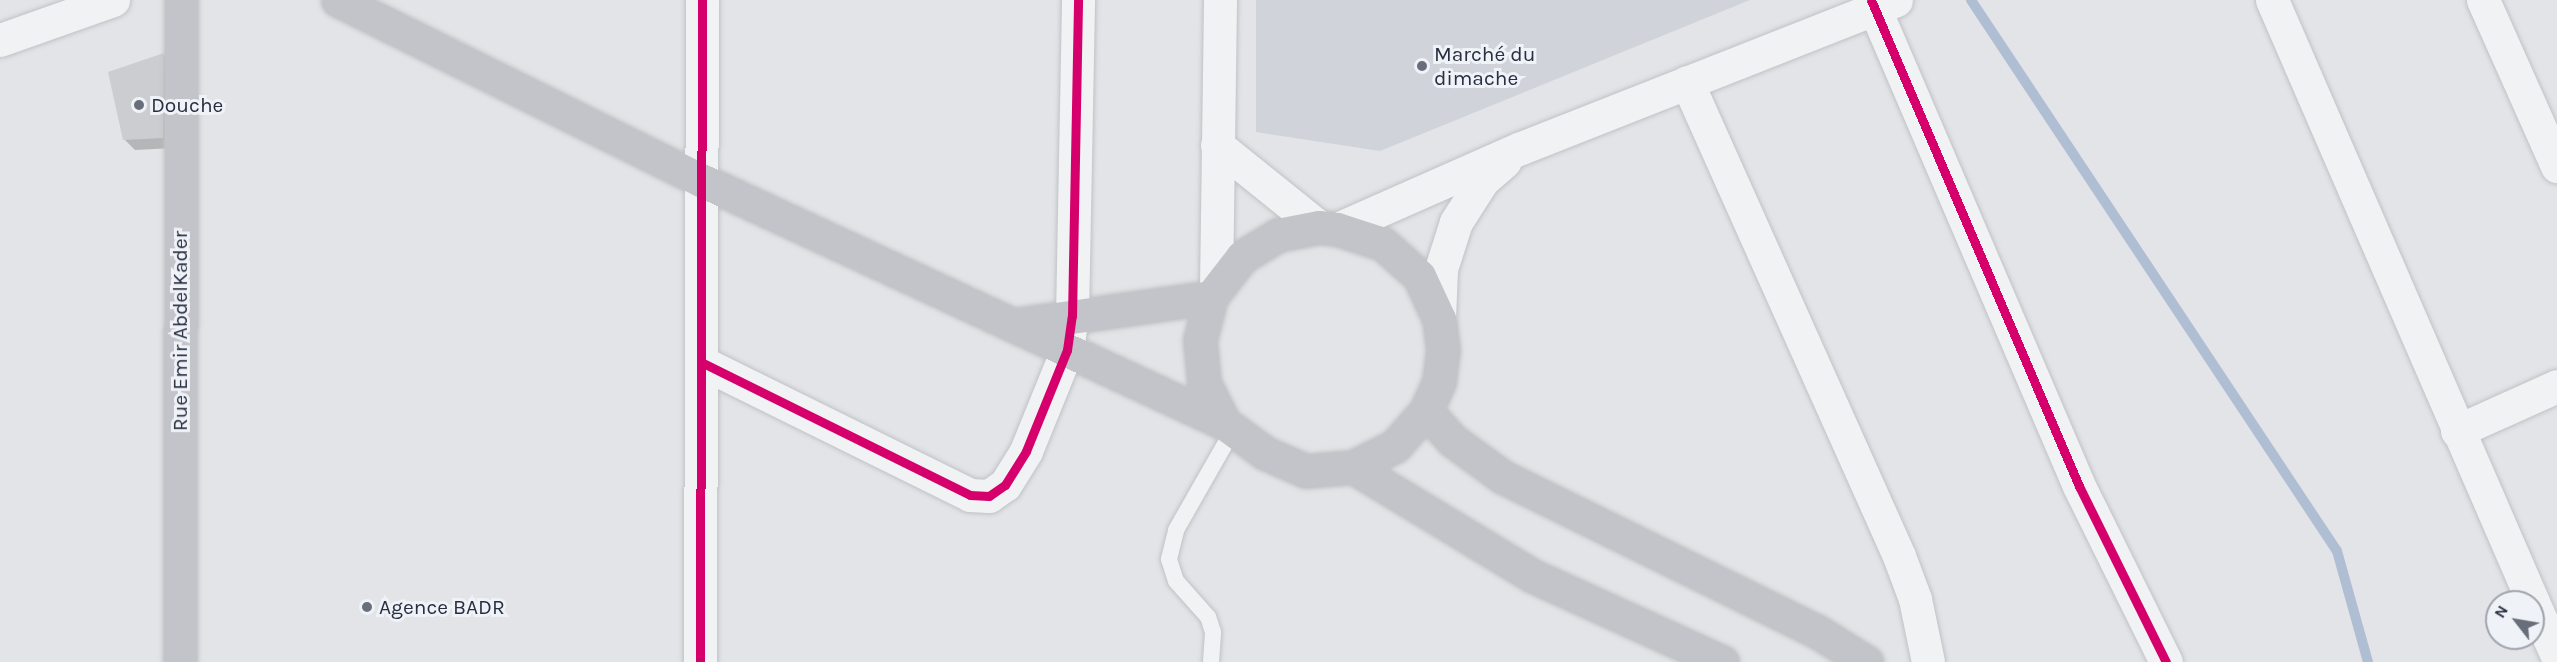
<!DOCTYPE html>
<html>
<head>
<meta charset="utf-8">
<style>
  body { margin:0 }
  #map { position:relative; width:2557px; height:662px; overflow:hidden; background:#e2e4e7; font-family:Karla,sans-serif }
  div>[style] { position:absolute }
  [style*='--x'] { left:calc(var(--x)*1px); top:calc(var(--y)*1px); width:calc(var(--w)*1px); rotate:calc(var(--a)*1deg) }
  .built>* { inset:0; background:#d0d3da }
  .shadow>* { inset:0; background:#0003 }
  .stream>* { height:10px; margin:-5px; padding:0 5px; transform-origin:5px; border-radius:5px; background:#b0bed3 }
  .building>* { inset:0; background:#cccdd1 }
  .roads { filter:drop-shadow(0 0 2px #c0c2c5) drop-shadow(0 0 2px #c0c2c5) }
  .service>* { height:16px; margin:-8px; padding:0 8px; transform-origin:8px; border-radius:8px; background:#f1f2f4 }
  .minor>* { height:33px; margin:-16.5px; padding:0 16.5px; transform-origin:16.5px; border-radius:16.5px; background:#f1f2f4 }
  .tertiary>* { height:33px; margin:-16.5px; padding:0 16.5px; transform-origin:16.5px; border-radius:16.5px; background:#f1f2f4 }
  .secondary>* { height:33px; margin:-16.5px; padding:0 16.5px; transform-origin:16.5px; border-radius:16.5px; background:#c3c4c9 }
  .cycleway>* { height:9px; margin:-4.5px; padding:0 4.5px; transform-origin:4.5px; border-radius:4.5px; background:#d6006c }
  .dots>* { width:16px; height:16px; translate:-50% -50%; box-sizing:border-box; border:3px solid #eff2f7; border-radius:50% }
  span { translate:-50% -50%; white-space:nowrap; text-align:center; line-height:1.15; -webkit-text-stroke:6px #eff2f7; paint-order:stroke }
  .poi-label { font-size:21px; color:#282f41 }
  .left { translate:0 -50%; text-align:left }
  .street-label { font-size:21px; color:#282f41 }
  .north { position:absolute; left:2485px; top:590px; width:60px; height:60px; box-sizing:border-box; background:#eff2f7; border:2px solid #9fa4ae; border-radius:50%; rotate:301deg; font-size:16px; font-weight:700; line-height:24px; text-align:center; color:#282f41 }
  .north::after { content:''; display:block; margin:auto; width:21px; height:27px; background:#696e7b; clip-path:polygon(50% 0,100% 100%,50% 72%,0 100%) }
</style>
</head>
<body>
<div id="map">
  <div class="built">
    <div style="clip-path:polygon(1256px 0,1750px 0,1380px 151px,1256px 132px)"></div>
  </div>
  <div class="shadow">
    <div style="clip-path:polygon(163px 54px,173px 64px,173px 148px,135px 150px,125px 140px)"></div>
  </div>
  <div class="stream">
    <div style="--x:1971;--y:0;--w:661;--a:56.41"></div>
    <div style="--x:2337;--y:551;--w:115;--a:74.4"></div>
  </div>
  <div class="building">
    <div style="clip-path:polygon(164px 53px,163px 138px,123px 140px,108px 72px)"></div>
  </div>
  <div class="roads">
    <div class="service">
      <div style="--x:1211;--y:662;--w:30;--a:-86"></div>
      <div style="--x:1213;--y:632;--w:16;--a:-108"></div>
      <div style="--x:1208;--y:617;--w:48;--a:-131.6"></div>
      <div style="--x:1176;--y:581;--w:23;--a:-108"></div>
      <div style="--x:1169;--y:559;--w:30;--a:-76"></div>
      <div style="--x:1176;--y:530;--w:115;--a:-60.3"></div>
    </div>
    <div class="minor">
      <div style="--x:1871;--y:0;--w:529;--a:66.83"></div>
      <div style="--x:2079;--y:486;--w:196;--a:63.7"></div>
      <div style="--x:2272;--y:0;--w:656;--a:66.56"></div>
      <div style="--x:2483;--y:0;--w:182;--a:66"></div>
      <div style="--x:0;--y:40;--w:120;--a:-19.5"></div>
      <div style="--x:1687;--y:82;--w:519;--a:65.9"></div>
      <div style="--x:1899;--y:556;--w:46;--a:69.6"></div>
      <div style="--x:1915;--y:599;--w:64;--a:78.3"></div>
      <div style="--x:1217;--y:145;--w:131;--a:38.8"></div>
      <div style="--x:1216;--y:288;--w:288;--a:-89.2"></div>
      <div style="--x:703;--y:363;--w:298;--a:26.3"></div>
      <div style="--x:970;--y:495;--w:19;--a:3"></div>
      <div style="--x:989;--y:496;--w:19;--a:-35"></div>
      <div style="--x:1005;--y:485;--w:40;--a:-58"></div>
      <div style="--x:1026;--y:451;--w:109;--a:-67.9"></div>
      <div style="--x:1067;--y:350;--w:34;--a:-82"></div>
      <div style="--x:1072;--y:316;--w:316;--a:-88.9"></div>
      <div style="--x:2457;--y:431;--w:110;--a:-24.2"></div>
      <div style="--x:2533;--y:602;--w:59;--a:66"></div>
      <div style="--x:700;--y:662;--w:662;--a:-89.83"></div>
    </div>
    <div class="tertiary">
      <div style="--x:1337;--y:229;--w:201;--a:-23.8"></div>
      <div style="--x:1521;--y:148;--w:403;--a:-21.5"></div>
      <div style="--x:1439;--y:319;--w:50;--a:-87.7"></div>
      <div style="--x:1441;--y:269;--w:49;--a:-72.3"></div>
      <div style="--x:1456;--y:222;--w:50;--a:-57.3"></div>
      <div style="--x:1483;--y:180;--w:29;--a:-41"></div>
    </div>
    <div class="secondary">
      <div style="--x:338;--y:0;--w:407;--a:26.4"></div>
      <div style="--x:703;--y:181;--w:574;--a:24.91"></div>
      <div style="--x:1224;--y:423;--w:51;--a:36.2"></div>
      <div style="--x:1265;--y:453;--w:45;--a:23.7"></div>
      <div style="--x:1306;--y:471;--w:47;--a:-4.9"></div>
      <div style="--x:1353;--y:467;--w:47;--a:-26.6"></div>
      <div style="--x:1395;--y:446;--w:47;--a:-48.5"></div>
      <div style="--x:1426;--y:411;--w:32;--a:-66"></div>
      <div style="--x:1439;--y:382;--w:32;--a:-83"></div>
      <div style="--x:1443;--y:350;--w:31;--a:-97"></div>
      <div style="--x:1439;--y:319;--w:47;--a:-114.9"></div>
      <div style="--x:1419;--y:276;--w:48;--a:-138.4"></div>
      <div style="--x:1383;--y:244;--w:48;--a:-161.9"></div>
      <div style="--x:1337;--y:229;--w:18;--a:-174"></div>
      <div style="--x:1319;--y:227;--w:42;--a:169"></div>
      <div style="--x:1278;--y:235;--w:42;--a:148.6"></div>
      <div style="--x:1242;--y:257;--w:51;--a:127.8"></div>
      <div style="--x:1211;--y:297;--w:44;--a:104.3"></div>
      <div style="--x:1200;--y:340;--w:43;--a:84.7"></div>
      <div style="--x:1204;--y:383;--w:45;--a:63.4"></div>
      <div style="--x:1013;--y:325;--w:200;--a:-8"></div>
      <div style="--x:1426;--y:411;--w:39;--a:48"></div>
      <div style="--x:1452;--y:440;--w:63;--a:36"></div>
      <div style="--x:1503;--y:477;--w:351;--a:26.2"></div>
      <div style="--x:1818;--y:632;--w:57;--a:32"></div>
      <div style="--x:1353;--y:467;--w:210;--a:31.2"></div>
      <div style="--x:1533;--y:576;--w:208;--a:24.5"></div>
      <div style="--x:180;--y:662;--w:662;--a:-89.91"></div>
    </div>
  </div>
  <div class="cycleway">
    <div style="--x:1871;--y:0;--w:529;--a:66.83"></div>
    <div style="--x:2079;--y:486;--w:196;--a:63.7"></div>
    <div style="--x:703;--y:363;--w:298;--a:26.3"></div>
    <div style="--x:970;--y:495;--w:19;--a:3"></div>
    <div style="--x:989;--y:496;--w:19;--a:-35"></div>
    <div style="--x:1005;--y:485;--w:40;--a:-58"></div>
    <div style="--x:1026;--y:451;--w:109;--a:-67.9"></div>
    <div style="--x:1067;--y:350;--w:34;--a:-82"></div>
    <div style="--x:1072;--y:316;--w:316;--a:-88.9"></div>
    <div style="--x:700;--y:662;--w:662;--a:-89.83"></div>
  </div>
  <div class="dots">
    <div style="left:1422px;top:66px;background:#696e7b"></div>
    <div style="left:139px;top:105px;background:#696e7b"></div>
    <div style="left:367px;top:607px;background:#696e7b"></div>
  </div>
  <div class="poi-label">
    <span class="left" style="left:1434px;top:66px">Marché du<br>dimache</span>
    <span class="left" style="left:151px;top:105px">Douche</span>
    <span class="left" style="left:379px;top:607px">Agence BADR</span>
  </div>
  <div class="street-label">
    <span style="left:180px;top:331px;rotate:-90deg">Rue Emir AbdelKader</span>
  </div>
  <div class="north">N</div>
</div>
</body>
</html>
